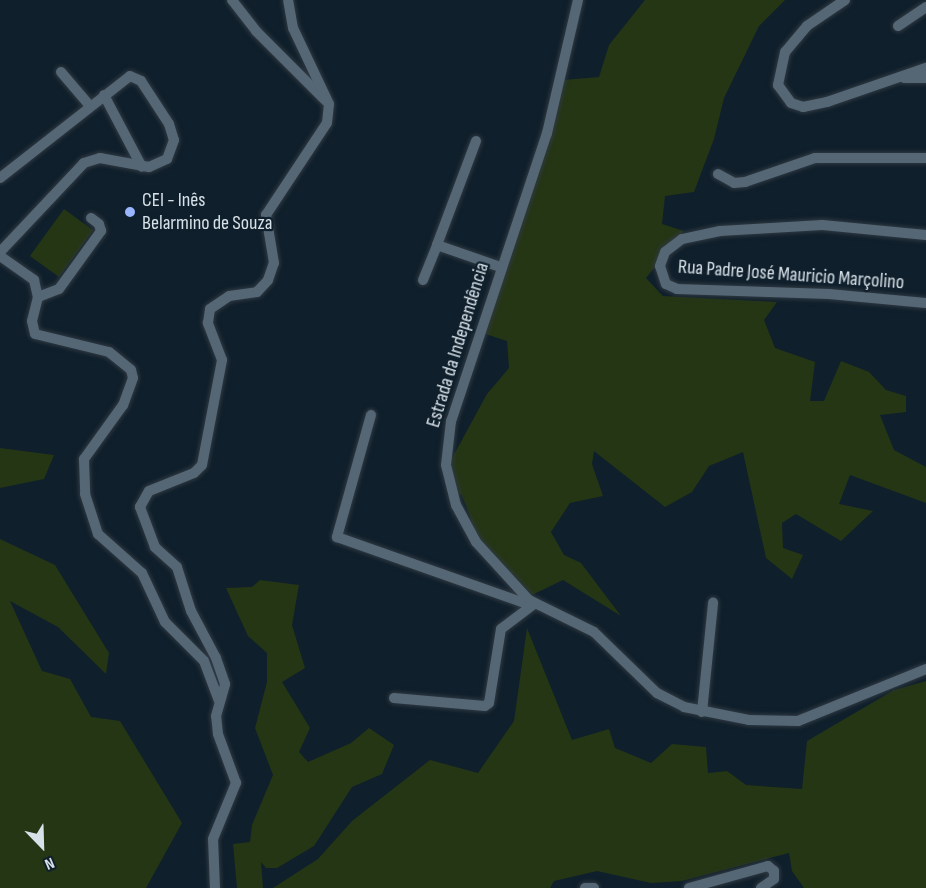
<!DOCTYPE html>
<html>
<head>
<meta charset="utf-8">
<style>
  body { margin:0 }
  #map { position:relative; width:926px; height:888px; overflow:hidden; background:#0f1f2b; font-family:"Sofia Sans Condensed",sans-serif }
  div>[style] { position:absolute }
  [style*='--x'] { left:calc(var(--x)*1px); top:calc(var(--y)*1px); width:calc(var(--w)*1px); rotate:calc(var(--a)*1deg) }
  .green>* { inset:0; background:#253615; transform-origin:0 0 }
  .roads { filter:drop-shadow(0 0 2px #2f3942) drop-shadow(0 0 2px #2f3942) }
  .minor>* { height:10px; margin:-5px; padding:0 5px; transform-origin:5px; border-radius:5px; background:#556775 }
  .dots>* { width:16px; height:16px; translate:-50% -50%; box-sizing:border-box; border:3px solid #0f1f2b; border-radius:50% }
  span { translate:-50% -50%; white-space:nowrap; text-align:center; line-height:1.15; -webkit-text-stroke:4.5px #0f1f2b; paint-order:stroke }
  .poi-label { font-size:20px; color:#d7e1e9 }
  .left { translate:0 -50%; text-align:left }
  .street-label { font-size:20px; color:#d7e1e9 }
  .north { position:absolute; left:12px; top:816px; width:60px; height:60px; -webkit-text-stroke:4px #0f1f2b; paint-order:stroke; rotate:157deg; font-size:16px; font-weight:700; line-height:24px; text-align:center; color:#d7e1e9 }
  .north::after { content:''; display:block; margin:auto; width:21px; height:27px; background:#d7e1e9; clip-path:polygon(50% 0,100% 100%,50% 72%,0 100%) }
</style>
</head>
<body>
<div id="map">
  <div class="green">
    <div style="clip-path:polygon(645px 0,785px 0,759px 26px,724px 98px,714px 139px,694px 192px,665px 196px,662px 224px,684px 231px,646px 278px,663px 296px,777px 302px,764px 320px,775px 348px,815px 362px,810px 401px,824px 401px,841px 361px,869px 372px,886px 390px,906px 396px,906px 412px,880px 415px,894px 450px,926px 467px,926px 503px,850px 475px,839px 504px,873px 511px,841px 541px,796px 514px,782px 523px,783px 548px,803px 555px,792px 579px,766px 558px,743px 452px,709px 466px,692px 492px,665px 507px,594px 451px,592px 464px,603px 496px,570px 503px,551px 532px,564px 555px,581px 563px,621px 616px,563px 580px,532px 595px,476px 536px,467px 508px,461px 494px,456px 495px,451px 460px,487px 394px,509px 368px,507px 341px,479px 332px,564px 80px,599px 77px,609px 45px)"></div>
    <div style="left:64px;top:209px;width:36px;height:58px;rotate:36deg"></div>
    <div style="clip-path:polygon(0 448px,54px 455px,44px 479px,0 488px)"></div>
    <div style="clip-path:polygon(0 539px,55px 565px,109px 653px,106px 674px,58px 627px,10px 601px,42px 671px,70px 679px,91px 717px,120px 721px,182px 823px,146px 888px,0 888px)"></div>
    <div style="clip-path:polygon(260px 580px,299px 585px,292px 625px,305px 668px,282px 682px,310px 728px,299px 752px,308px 762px,351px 743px,369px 728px,394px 745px,382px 774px,352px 787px,314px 846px,277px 868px,266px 868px,261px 862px,263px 888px,237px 888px,233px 844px,250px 842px,252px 825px,273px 775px,255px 728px,267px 682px,267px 653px,248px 636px,226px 588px,252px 587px)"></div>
    <div style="clip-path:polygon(527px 628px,572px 740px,609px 729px,615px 748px,651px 763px,672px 744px,706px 747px,708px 773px,727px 771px,746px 785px,802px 789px,807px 741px,894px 690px,926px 681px,926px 888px,804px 888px,792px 871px,789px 853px,682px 881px,651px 883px,597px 871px,554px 881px,550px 888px,273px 888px,318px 859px,352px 821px,430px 760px,478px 773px,514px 721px)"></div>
  </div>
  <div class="roads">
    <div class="minor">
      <div style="--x:232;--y:0;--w:39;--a:52"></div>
      <div style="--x:256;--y:31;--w:99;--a:45"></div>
      <div style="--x:578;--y:0;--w:137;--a:103.1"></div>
      <div style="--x:547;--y:133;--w:304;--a:108.4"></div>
      <div style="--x:451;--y:421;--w:44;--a:96.5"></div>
      <div style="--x:446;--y:465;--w:41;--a:76"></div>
      <div style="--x:456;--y:505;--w:42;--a:61.6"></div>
      <div style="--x:476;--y:542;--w:79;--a:47.6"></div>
      <div style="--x:529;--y:600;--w:72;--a:26.2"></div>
      <div style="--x:594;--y:632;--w:88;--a:44.1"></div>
      <div style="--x:657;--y:693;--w:30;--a:27"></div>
      <div style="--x:684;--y:707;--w:66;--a:11.3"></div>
      <div style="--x:749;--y:720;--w:49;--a:1.2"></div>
      <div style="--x:798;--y:721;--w:138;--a:-22.1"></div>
      <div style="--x:845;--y:0;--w:46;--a:145.6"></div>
      <div style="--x:807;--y:26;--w:34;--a:130"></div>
      <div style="--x:785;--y:52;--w:34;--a:102"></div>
      <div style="--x:778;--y:85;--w:22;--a:54"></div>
      <div style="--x:791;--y:103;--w:13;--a:18"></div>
      <div style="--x:803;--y:107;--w:25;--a:-12"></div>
      <div style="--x:827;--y:102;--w:105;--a:-19"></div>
      <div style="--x:898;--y:26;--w:34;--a:-34"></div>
      <div style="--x:61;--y:72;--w:45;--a:49.5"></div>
      <div style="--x:904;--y:78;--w:22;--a:0"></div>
      <div style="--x:104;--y:95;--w:81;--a:62.2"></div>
      <div style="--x:476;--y:141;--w:111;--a:110.6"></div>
      <div style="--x:437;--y:245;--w:67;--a:19.2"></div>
      <div style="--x:718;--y:174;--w:18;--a:29"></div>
      <div style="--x:734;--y:183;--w:11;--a:-5"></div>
      <div style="--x:745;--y:182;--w:74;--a:-18.9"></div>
      <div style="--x:815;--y:158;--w:111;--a:0"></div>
      <div style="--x:0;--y:178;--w:165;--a:-38.1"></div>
      <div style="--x:130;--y:76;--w:12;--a:24"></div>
      <div style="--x:141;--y:81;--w:51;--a:56.9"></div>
      <div style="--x:169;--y:124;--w:17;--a:73"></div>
      <div style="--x:174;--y:140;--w:20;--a:110"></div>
      <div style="--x:167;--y:159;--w:20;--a:156"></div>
      <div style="--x:149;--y:167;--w:50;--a:-169.6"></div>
      <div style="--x:100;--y:158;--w:17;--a:163"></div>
      <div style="--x:84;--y:163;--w:122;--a:133.3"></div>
      <div style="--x:926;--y:235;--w:104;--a:-174.5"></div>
      <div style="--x:822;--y:225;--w:102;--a:176.6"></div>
      <div style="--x:720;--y:231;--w:39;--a:168"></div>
      <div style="--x:682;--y:239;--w:21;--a:143"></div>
      <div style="--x:665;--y:252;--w:15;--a:110"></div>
      <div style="--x:660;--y:266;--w:19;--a:72"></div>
      <div style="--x:666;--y:284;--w:12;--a:24"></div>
      <div style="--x:677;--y:289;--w:152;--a:1.9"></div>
      <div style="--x:829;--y:294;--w:97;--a:5.3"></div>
      <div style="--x:0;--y:256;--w:42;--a:35.2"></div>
      <div style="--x:34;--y:280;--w:17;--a:77"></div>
      <div style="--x:38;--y:297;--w:25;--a:104"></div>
      <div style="--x:32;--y:321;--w:13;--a:77"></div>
      <div style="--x:35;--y:334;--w:76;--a:13.7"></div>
      <div style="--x:109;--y:352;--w:28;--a:39"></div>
      <div style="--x:131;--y:370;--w:8;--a:76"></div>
      <div style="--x:133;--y:378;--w:29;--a:110"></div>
      <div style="--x:123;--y:405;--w:67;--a:125.8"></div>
      <div style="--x:84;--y:459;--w:35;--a:88"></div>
      <div style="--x:85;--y:494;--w:42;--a:72"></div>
      <div style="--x:98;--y:534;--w:59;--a:41.6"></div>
      <div style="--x:142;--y:573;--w:54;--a:64.9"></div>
      <div style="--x:165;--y:622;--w:55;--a:45"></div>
      <div style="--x:204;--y:661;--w:43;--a:69.4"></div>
      <div style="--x:423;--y:280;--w:38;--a:-68"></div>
      <div style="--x:38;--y:297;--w:22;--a:-21"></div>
      <div style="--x:59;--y:289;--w:72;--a:-54.1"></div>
      <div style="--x:101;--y:231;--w:7;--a:-106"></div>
      <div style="--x:99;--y:224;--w:10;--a:-143"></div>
      <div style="--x:371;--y:415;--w:127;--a:105.6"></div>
      <div style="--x:337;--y:537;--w:196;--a:19.4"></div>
      <div style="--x:522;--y:602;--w:7;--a:-16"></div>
      <div style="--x:394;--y:698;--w:91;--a:5"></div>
      <div style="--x:485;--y:706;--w:5;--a:-37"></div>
      <div style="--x:489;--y:703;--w:75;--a:-80.8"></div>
      <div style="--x:501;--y:629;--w:41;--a:-37.1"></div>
      <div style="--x:702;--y:712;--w:110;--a:-84.2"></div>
      <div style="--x:215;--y:888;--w:49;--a:-92.3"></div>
      <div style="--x:213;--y:839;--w:61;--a:-67.7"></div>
      <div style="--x:236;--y:783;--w:52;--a:-110.2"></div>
      <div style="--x:218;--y:734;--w:18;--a:-96"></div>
      <div style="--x:216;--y:716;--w:33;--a:-74"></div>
      <div style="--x:225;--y:684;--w:28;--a:-109"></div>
      <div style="--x:216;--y:658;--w:53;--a:-118"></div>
      <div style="--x:191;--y:611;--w:46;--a:-107.7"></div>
      <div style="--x:177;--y:567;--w:30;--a:-138"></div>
      <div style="--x:155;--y:547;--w:43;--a:-110.6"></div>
      <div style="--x:140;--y:507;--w:18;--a:-61"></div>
      <div style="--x:149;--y:491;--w:48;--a:-21.8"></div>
      <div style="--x:194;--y:473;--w:11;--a:-45"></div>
      <div style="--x:202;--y:465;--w:107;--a:-79.2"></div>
      <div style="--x:222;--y:360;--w:40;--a:-111"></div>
      <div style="--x:208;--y:323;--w:14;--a:-82"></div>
      <div style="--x:210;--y:309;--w:23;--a:-34"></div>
      <div style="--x:229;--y:296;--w:28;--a:-8"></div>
      <div style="--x:257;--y:292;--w:16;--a:-47"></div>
      <div style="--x:268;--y:280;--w:18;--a:-71"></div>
      <div style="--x:274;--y:263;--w:49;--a:-99.5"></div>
      <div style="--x:266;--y:215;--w:110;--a:-56.5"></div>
      <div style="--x:327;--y:123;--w:19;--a:-84"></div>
      <div style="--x:329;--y:104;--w:84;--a:-115.3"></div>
      <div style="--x:293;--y:28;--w:28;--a:-100"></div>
      <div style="--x:585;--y:888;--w:9;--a:0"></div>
      <div style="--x:689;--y:888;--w:82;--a:-15.6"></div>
      <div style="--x:768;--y:866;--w:8;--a:40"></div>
      <div style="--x:774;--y:871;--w:8;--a:90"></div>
      <div style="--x:774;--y:879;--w:16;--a:145"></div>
    </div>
  </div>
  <div class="dots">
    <div style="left:130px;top:212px;background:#99b5fd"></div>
  </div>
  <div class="poi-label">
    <span class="left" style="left:142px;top:212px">CEI - Inês<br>Belarmino de Souza</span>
  </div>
  <div class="street-label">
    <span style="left:791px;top:275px;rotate:4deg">Rua Padre José Mauricio Marçolino</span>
    <span style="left:458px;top:345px;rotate:-73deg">Estrada da Independência</span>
  </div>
  <div class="north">N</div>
</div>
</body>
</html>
